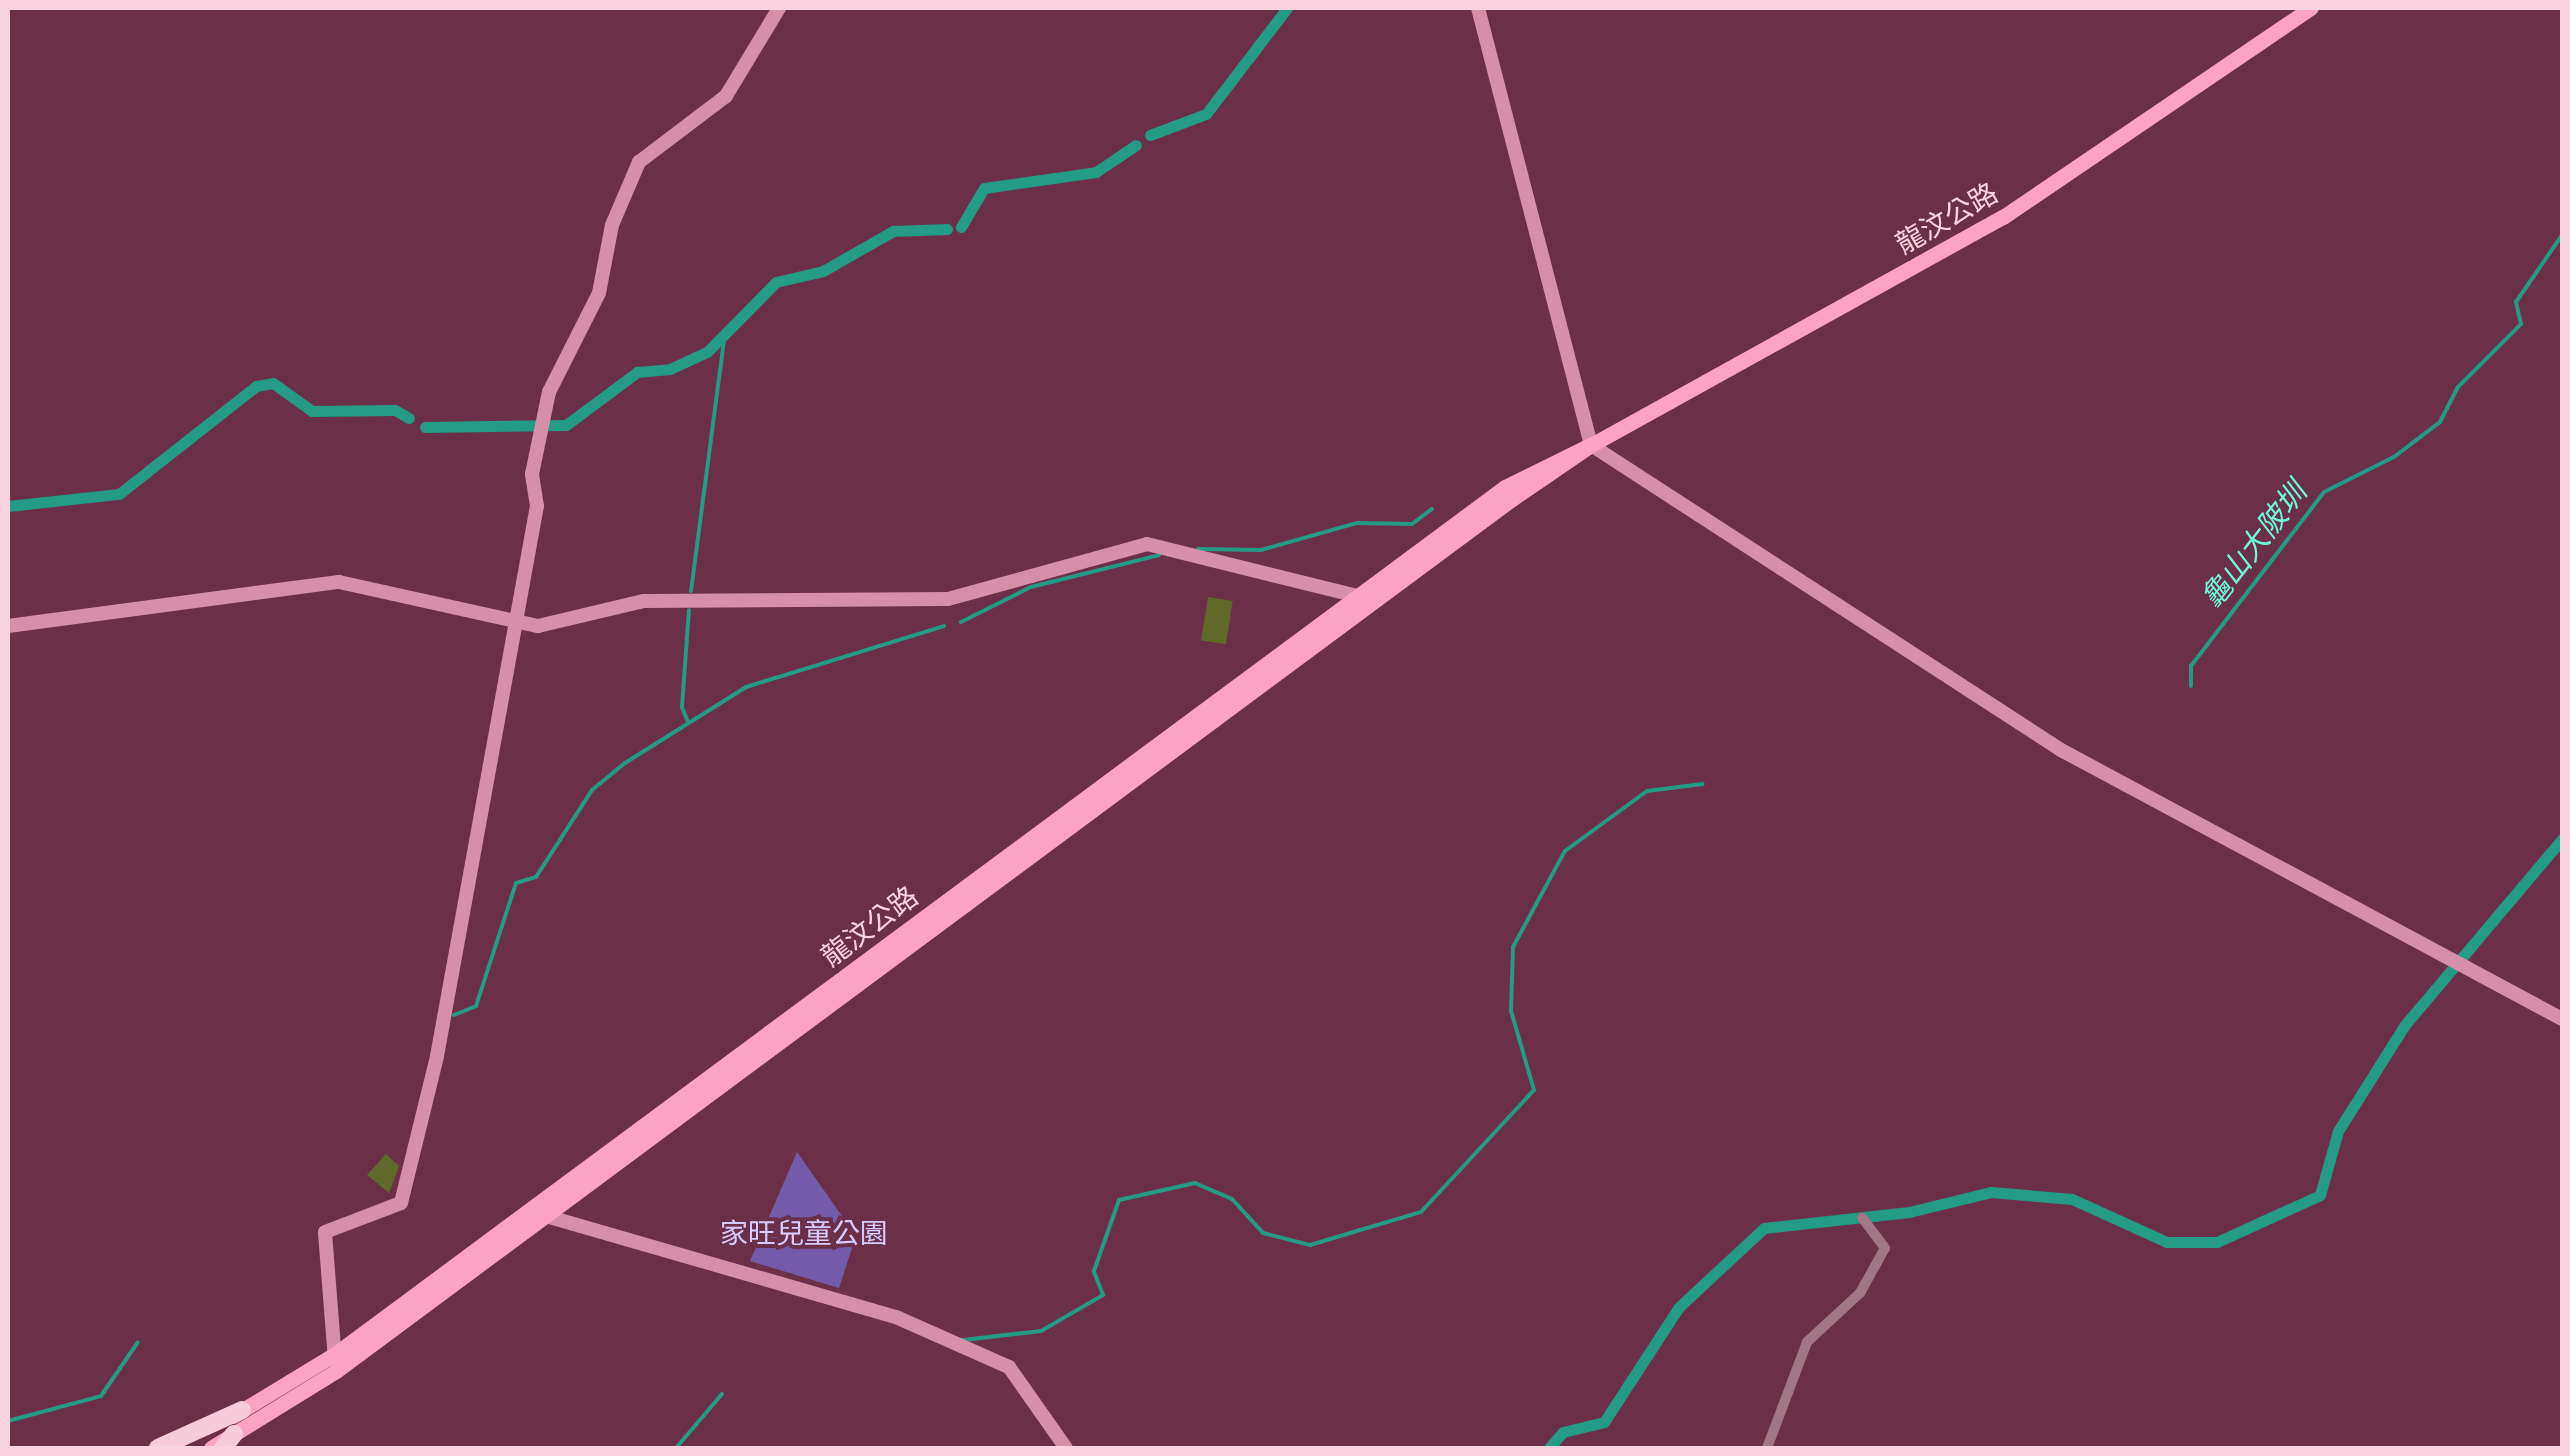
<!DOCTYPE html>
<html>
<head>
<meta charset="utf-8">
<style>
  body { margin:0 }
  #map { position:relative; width:2570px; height:1456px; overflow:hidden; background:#6b3048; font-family:Signika,"Noto Sans TC",sans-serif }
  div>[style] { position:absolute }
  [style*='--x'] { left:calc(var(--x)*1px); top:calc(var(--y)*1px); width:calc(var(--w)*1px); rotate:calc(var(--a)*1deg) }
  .green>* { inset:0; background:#745baa }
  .stream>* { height:4px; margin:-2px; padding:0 2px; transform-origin:2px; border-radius:2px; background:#239b85 }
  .canal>* { height:11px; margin:-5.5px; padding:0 5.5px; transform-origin:5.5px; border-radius:5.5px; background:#239b85 }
  .building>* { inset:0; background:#606929; transform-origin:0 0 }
  .street>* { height:10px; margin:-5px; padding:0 5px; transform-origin:5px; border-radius:5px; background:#a37686 }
  .secondary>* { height:14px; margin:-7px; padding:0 7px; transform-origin:7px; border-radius:7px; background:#d58fa8 }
  .primary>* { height:15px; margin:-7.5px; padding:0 7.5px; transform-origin:7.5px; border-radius:7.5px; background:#fca2c3 }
  .highway>* { height:18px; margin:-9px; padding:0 9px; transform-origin:9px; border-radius:9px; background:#f7cbd9 }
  span { translate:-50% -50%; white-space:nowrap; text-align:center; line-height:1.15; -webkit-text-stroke:8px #6b3048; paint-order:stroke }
  .street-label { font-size:28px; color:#f9d3df }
  .park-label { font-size:28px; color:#d8ccfc }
  .water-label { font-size:30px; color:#6cfadb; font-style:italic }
  .frame { position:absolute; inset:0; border:10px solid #f9d3df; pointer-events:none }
</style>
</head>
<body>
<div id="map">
  <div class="green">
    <div style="clip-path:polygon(797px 1152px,844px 1219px,852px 1248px,839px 1288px,750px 1261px)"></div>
  </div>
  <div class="stream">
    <div style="--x:1198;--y:549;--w:63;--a:0.9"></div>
    <div style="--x:1261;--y:550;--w:100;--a:-15.7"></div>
    <div style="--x:1357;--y:523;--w:55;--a:1"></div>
    <div style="--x:1412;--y:524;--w:25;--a:-37"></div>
    <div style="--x:691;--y:591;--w:259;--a:-82.5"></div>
    <div style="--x:961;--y:622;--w:78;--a:-26.6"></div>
    <div style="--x:1031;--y:587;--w:132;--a:-14"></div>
    <div style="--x:2191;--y:686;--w:20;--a:-90"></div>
    <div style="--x:2191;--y:666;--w:219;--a:-52.6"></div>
    <div style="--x:2324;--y:492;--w:78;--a:-26.6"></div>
    <div style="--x:2394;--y:457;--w:58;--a:-37.3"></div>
    <div style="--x:2440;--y:422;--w:39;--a:-63"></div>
    <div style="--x:2458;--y:387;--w:89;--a:-45"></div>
    <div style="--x:2521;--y:324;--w:23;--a:-103"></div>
    <div style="--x:2516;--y:302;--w:81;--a:-55.5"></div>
    <div style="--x:688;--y:722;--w:16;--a:-112"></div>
    <div style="--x:682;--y:707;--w:97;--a:-85.9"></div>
    <div style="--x:454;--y:1015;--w:24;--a:-22"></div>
    <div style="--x:476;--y:1006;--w:129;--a:-72"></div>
    <div style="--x:516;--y:883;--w:21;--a:-17"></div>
    <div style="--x:536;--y:877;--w:103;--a:-57.2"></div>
    <div style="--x:592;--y:790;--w:43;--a:-39.3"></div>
    <div style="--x:625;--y:763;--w:143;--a:-32.1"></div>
    <div style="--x:746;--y:687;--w:207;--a:-17.1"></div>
    <div style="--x:963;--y:1340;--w:79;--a:-6.6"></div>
    <div style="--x:1041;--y:1331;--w:72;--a:-30.1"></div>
    <div style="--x:1103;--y:1295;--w:26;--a:-111"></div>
    <div style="--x:1094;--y:1271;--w:75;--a:-70.6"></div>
    <div style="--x:1119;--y:1200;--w:78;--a:-12.6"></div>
    <div style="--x:1195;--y:1183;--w:40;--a:23.4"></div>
    <div style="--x:1232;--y:1199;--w:46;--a:47.6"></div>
    <div style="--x:1263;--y:1233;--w:49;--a:14.3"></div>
    <div style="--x:1310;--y:1245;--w:116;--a:-16.6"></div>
    <div style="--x:1421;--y:1212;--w:166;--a:-47.2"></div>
    <div style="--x:1534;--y:1090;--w:82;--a:-106.2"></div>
    <div style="--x:1511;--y:1011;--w:64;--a:-88.2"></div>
    <div style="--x:1513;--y:947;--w:109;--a:-61.6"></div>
    <div style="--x:1565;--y:851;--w:102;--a:-36.2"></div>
    <div style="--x:1647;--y:791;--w:56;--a:-7.1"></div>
    <div style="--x:8;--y:1421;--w:96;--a:-15"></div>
    <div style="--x:101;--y:1396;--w:65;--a:-55.6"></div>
    <div style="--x:676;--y:1448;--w:71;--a:-49.6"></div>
  </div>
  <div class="canal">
    <div style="--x:1150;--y:135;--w:60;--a:-20.6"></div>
    <div style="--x:1206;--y:114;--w:133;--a:-52.6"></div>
    <div style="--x:961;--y:227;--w:45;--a:-59.5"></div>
    <div style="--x:984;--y:188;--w:113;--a:-8.1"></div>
    <div style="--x:1096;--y:172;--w:48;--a:-34"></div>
    <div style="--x:425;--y:427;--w:141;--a:-0.8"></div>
    <div style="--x:566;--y:425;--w:89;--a:-36.7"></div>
    <div style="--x:637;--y:372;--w:33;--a:-5"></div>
    <div style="--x:670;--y:369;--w:41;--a:-24.7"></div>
    <div style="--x:707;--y:352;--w:98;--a:-45.4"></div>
    <div style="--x:776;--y:282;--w:48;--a:-13.2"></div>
    <div style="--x:823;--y:271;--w:81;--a:-29.7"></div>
    <div style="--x:893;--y:231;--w:54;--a:-2.1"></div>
    <div style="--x:8;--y:506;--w:112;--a:-6.2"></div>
    <div style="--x:119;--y:494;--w:174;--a:-38.2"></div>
    <div style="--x:256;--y:386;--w:17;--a:-10"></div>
    <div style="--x:273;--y:383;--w:48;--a:35.7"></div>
    <div style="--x:312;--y:411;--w:83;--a:-0.7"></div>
    <div style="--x:395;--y:410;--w:16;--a:30"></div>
    <div style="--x:1549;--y:1448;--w:21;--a:-49"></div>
    <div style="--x:1563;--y:1432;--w:42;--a:-13.7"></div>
    <div style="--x:1604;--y:1422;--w:137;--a:-56.9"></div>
    <div style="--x:1679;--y:1307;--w:116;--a:-42.9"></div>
    <div style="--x:1764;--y:1228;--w:146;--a:-6.3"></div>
    <div style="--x:1909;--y:1212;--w:84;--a:-13.7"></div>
    <div style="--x:1991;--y:1192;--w:81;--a:4.9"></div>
    <div style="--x:2072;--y:1199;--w:104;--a:24.4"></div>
    <div style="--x:2167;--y:1242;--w:50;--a:0"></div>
    <div style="--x:2217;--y:1242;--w:113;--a:-24.5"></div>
    <div style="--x:2320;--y:1195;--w:66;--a:-74.3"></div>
    <div style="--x:2338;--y:1131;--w:124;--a:-57.8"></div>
    <div style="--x:2404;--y:1026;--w:245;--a:-49.8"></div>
  </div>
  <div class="building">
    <div style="left:1208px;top:597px;width:25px;height:44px;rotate:9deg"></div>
    <div style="clip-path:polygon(386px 1154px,399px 1166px,389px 1193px,367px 1175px)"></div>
  </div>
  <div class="street">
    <div style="--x:1767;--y:1448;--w:113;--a:-69.3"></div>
    <div style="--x:1807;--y:1342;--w:72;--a:-42.8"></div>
    <div style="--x:1860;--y:1293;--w:51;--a:-60.9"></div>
    <div style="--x:1885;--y:1248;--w:38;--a:-127"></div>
  </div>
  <div class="secondary">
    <div style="--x:1478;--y:8;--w:451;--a:75.5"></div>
    <div style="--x:1591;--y:445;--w:560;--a:32.98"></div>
    <div style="--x:2061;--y:750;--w:569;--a:28.23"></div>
    <div style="--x:8;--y:626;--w:334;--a:-7.6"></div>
    <div style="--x:339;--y:582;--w:204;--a:12.5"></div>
    <div style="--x:538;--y:626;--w:109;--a:-13.3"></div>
    <div style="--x:644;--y:601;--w:304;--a:-0.4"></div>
    <div style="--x:948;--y:599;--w:206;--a:-15.4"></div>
    <div style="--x:1147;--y:544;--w:225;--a:13.9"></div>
    <div style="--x:539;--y:1214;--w:372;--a:16.1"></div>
    <div style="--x:896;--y:1317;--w:124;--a:23.9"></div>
    <div style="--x:1009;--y:1367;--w:99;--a:54.9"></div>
    <div style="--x:335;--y:1360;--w:128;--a:-94.5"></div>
    <div style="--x:325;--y:1232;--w:81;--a:-20.9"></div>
    <div style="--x:401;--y:1203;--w:151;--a:-76.2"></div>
    <div style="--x:437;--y:1056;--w:559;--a:-79.7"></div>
    <div style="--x:537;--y:506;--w:32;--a:-99"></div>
    <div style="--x:532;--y:474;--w:84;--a:-78.3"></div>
    <div style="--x:549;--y:392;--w:111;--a:-63.2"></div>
    <div style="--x:599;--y:293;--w:69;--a:-79.2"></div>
    <div style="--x:612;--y:225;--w:69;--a:-66.8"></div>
    <div style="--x:639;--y:162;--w:109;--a:-37.2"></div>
    <div style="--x:726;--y:96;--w:103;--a:-58.9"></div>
  </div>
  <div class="primary">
    <div style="--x:233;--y:1416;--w:119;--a:-31.3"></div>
    <div style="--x:335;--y:1354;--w:1456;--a:-36.54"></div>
    <div style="--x:1505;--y:487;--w:95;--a:-26.3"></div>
    <div style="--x:211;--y:1448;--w:147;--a:-31.6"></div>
    <div style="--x:336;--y:1371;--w:1464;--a:-36.56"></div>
    <div style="--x:1512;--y:499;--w:96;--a:-34.4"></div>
    <div style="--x:1591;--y:445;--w:471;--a:-29"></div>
    <div style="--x:2003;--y:217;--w:372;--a:-34.2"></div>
  </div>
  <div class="highway">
    <div style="--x:158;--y:1448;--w:92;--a:-24.3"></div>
    <div style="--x:223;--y:1448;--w:18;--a:-52"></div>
  </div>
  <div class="street-label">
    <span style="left:1947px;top:219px;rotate:-30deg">龍汶公路</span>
    <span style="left:870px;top:927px;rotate:-37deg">龍汶公路</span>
  </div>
  <div class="park-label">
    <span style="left:804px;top:1234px">家旺兒童公園</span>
  </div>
  <div class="water-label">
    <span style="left:2255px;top:546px;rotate:-52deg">龜山大陂圳</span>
  </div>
  <div class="frame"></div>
</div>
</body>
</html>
